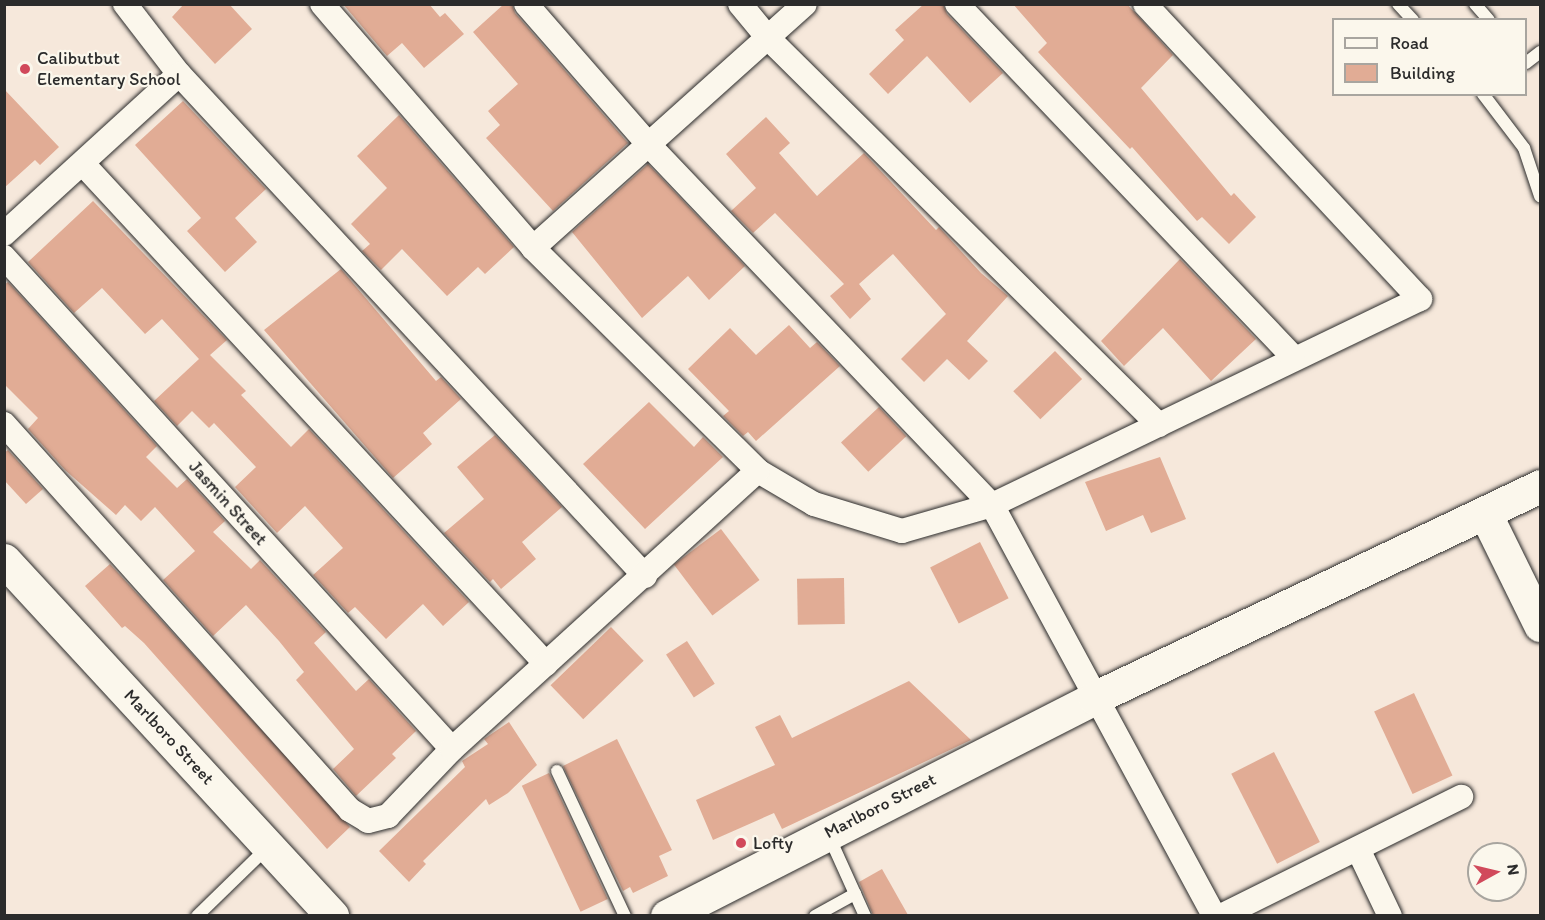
<!DOCTYPE html>
<html>
<head>
<meta charset="utf-8">
<style>
  body { margin:0 }
  #map { position:relative; width:1545px; height:920px; overflow:hidden; background:#f6e8db; font-family:Itim,sans-serif }
  div>[style] { position:absolute }
  [style*='--x'] { left:calc(var(--x)*1px); top:calc(var(--y)*1px); width:calc(var(--w)*1px); rotate:calc(var(--a)*1deg) }
  .building>* { inset:0; background:#e1ac95; transform-origin:0 0 }
  .roads { filter:drop-shadow(0 0 2px #2b2b2b) drop-shadow(0 0 2px #2b2b2b) }
  .lane>* { height:12px; margin:-6px; padding:0 6px; transform-origin:6px; border-radius:6px; background:#fbf7ec }
  .street>* { height:24px; margin:-12px; padding:0 12px; transform-origin:12px; border-radius:12px; background:#fbf7ec }
  .secondary>* { height:33px; margin:-16.5px; padding:0 16.5px; transform-origin:16.5px; border-radius:16.5px; background:#fbf7ec }
  .dots>* { width:16px; height:16px; translate:-50% -50%; box-sizing:border-box; border:3px solid #fbf7ec; border-radius:50% }
  span { translate:-50% -50%; white-space:nowrap; text-align:center; line-height:1.15; -webkit-text-stroke:4.5px #fbf7ec; paint-order:stroke }
  .poi-label { font-size:18px; color:#2b2b2b }
  .left { translate:0 -50%; text-align:left }
  .street-label { font-size:18px; color:#2b2b2b }
  .frame { position:absolute; inset:0; border:6px solid #2b2b2b; pointer-events:none }
  .legend { position:absolute; left:1332px; top:18px; width:195px; height:78px; box-sizing:border-box; background:#fbf7ec; border:2px solid #a8a59f; margin:0; padding:8px 10px; list-style:none; font-size:18px; color:#2b2b2b }
  .legend li { display:flex; align-items:center; gap:12px; height:30px }
  .legend b { width:30px; border:2px solid #a8a59f }
  .north { position:absolute; left:1467px; top:842px; width:60px; height:60px; box-sizing:border-box; background:#fbf7ec; border:2px solid #a8a59f; border-radius:50%; rotate:82deg; font-size:16px; font-weight:700; line-height:24px; text-align:center; color:#2b2b2b }
  .north::after { content:''; display:block; margin:auto; width:21px; height:27px; background:#d1495b; clip-path:polygon(50% 0,100% 100%,50% 72%,0 100%) }
</style>
</head>
<body>
<div id="map">
  <div class="building">
    <div style="clip-path:polygon(184px 4px,229px 4px,252px 29px,215px 64px,172px 17px)"></div>
    <div style="clip-path:polygon(343px 4px,429px 4px,440px 17px,445px 13px,464px 34px,424px 68px,402px 43px,387px 56px)"></div>
    <div style="clip-path:polygon(504px 4px,512px 4px,515px 13px,628px 143px,553px 211px,486px 138px,500px 125px,488px 111px,518px 84px,473px 32px)"></div>
    <div style="clip-path:polygon(924px 4px,943px 4px,947px 14px,1003px 73px,970px 103px,927px 56px,888px 94px,869px 74px,904px 40px,895px 30px)"></div>
    <div style="clip-path:polygon(1013px 4px,1127px 4px,1173px 55px,1141px 88px,1231px 196px,1234px 193px,1256px 217px,1229px 244px,1202px 217px,1197px 221px,1132px 147px,1130px 149px,1038px 52px,1047px 43px)"></div>
    <div style="clip-path:polygon(4px 89px,59px 147px,40px 165px,35px 160px,4px 188px)"></div>
    <div style="clip-path:polygon(183px 101px,266px 189px,235px 218px,257px 242px,225px 272px,187px 231px,201px 218px,135px 145px)"></div>
    <div style="clip-path:polygon(399px 115px,514px 247px,485px 274px,478px 267px,447px 296px,402px 249px,381px 270px,362px 251px,370px 244px,351px 224px,387px 188px,357px 156px)"></div>
    <div style="clip-path:polygon(766px 117px,790px 143px,779px 153px,817px 196px,864px 153px,936px 230px,939px 227px,981px 273px,1008px 296px,967px 341px,988px 361px,969px 380px,947px 359px,924px 382px,901px 359px,946px 314px,893px 254px,859px 284px,871px 299px,850px 319px,830px 296px,844px 284px,775px 213px,753px 233px,731px 211px,756px 188px,726px 154px)"></div>
    <div style="clip-path:polygon(648px 164px,745px 266px,709px 300px,688px 276px,642px 318px,572px 232px)"></div>
    <div style="clip-path:polygon(93px 201px,227px 340px,210px 355px,246px 391px,241px 395px,291px 447px,309px 429px,469px 602px,443px 626px,423px 604px,386px 639px,355px 607px,348px 613px,313px 575px,343px 548px,305px 506px,277px 533px,235px 487px,256px 467px,214px 423px,209px 428px,192px 411px,177px 426px,154px 401px,199px 359px,162px 319px,145px 334px,102px 288px,74px 313px,28px 262px)"></div>
    <div style="clip-path:polygon(1180px 259px,1256px 339px,1211px 381px,1163px 328px,1124px 366px,1101px 341px)"></div>
    <div style="clip-path:polygon(341px 269px,436px 381px,441px 377px,461px 399px,423px 433px,432px 444px,393px 478px,264px 330px)"></div>
    <div style="clip-path:polygon(8px 282px,157px 446px,146px 457px,177px 488px,187px 479px,225px 521px,213px 532px,251px 569px,260px 560px,326px 632px,314px 643px,356px 691px,369px 679px,416px 731px,392px 754px,396px 758px,356px 796px,333px 769px,354px 749px,296px 680px,304px 672px,279px 641px,246px 605px,213px 636px,163px 580px,195px 551px,155px 507px,141px 521px,125px 505px,116px 515px,65px 470px,28px 429px,38px 418px,4px 384px,4px 285px)"></div>
    <div style="clip-path:polygon(789px 325px,810px 348px,817px 342px,840px 366px,756px 441px,748px 432px,743px 436px,723px 416px,729px 411px,688px 369px,730px 328px,756px 355px)"></div>
    <div style="left:1055px;top:351px;width:39px;height:58px;rotate:46deg"></div>
    <div style="clip-path:polygon(649px 402px,694px 447px,703px 437px,723px 457px,645px 529px,583px 464px)"></div>
    <div style="left:879px;top:407px;width:40px;height:52px;rotate:47deg"></div>
    <div style="clip-path:polygon(495px 435px,562px 507px,522px 542px,536px 559px,501px 589px,493px 579px,490px 582px,444px 533px,484px 499px,457px 467px)"></div>
    <div style="clip-path:polygon(8px 450px,43px 489px,26px 504px,4px 480px,4px 453px)"></div>
    <div style="clip-path:polygon(1160px 457px,1186px 519px,1151px 533px,1143px 515px,1106px 531px,1085px 482px)"></div>
    <div style="left:721px;top:529px;width:64px;height:59px;rotate:53deg"></div>
    <div style="left:980px;top:542px;width:63px;height:56px;rotate:63deg"></div>
    <div style="clip-path:polygon(110px 564px,350px 827px,327px 849px,144px 643px,125px 626px,122px 628px,85px 586px)"></div>
    <div style="left:844px;top:578px;width:46px;height:47px;rotate:89deg"></div>
    <div style="left:611px;top:627px;width:47px;height:84px;rotate:46deg"></div>
    <div style="left:687px;top:641px;width:51px;height:25px;rotate:57deg"></div>
    <div style="clip-path:polygon(909px 681px,971px 740px,782px 829px,774px 813px,713px 840px,696px 800px,775px 765px,755px 727px,780px 715px,792px 738px)"></div>
    <div style="left:1414px;top:693px;width:91px;height:44px;rotate:65deg"></div>
    <div style="clip-path:polygon(509px 722px,537px 765px,508px 793px,489px 805px,486px 799px,423px 861px,426px 864px,409px 882px,379px 851px,465px 767px,462px 761px,488px 744px,484px 739px)"></div>
    <div style="clip-path:polygon(617px 739px,672px 850px,659px 856px,668px 876px,633px 893px,630px 887px,623px 891px,563px 766px)"></div>
    <div style="left:1274px;top:752px;width:101px;height:48px;rotate:63deg"></div>
    <div style="left:549px;top:773px;width:139px;height:30px;rotate:65deg"></div>
    <div style="clip-path:polygon(882px 869px,908px 915px,873px 915px,859px 882px)"></div>
  </div>
  <div class="roads">
    <div class="lane">
      <div style="--x:1398;--y:4;--w:22;--a:47"></div>
      <div style="--x:1475;--y:4;--w:21;--a:49"></div>
      <div style="--x:1526;--y:63;--w:18;--a:-38"></div>
      <div style="--x:1483;--y:94;--w:68;--a:52.8"></div>
      <div style="--x:1524;--y:148;--w:51;--a:71.6"></div>
      <div style="--x:557;--y:771;--w:160;--a:64.9"></div>
      <div style="--x:828;--y:834;--w:90;--a:65.7"></div>
      <div style="--x:197;--y:916;--w:96;--a:-44.2"></div>
      <div style="--x:815;--y:916;--w:46;--a:-28.8"></div>
    </div>
    <div class="street">
      <div style="--x:125;--y:4;--w:88;--a:52.4"></div>
      <div style="--x:179;--y:74;--w:685;--a:47.13"></div>
      <div style="--x:322;--y:4;--w:323;--a:49.1"></div>
      <div style="--x:533;--y:248;--w:317;--a:44.7"></div>
      <div style="--x:758;--y:471;--w:65;--a:30.5"></div>
      <div style="--x:814;--y:504;--w:92;--a:17.1"></div>
      <div style="--x:902;--y:531;--w:94;--a:-16.1"></div>
      <div style="--x:992;--y:505;--w:475;--a:-25.7"></div>
      <div style="--x:1420;--y:299;--w:403;--a:-133"></div>
      <div style="--x:526;--y:4;--w:187;--a:48.9"></div>
      <div style="--x:649;--y:145;--w:497;--a:46.4"></div>
      <div style="--x:992;--y:505;--w:466;--a:61.6"></div>
      <div style="--x:1214;--y:915;--w:9;--a:0"></div>
      <div style="--x:1223;--y:915;--w:266;--a:-26.4"></div>
      <div style="--x:740;--y:4;--w:44;--a:50.5"></div>
      <div style="--x:768;--y:38;--w:550;--a:44.71"></div>
      <div style="--x:957;--y:4;--w:487;--a:46.4"></div>
      <div style="--x:84;--y:165;--w:680;--a:47.2"></div>
      <div style="--x:4;--y:234;--w:237;--a:-42.4"></div>
      <div style="--x:533;--y:248;--w:365;--a:-41.9"></div>
      <div style="--x:4;--y:257;--w:665;--a:47.68"></div>
      <div style="--x:4;--y:424;--w:518;--a:48.13"></div>
      <div style="--x:350;--y:810;--w:21;--a:31"></div>
      <div style="--x:368;--y:821;--w:21;--a:-14"></div>
      <div style="--x:388;--y:816;--w:93;--a:-46.3"></div>
      <div style="--x:452;--y:749;--w:413;--a:-42.3"></div>
      <div style="--x:1358;--y:849;--w:74;--a:64.5"></div>
    </div>
    <div class="secondary">
      <div style="--x:1485;--y:513;--w:125;--a:63.8"></div>
      <div style="--x:4;--y:560;--w:484;--a:47.3"></div>
      <div style="--x:667;--y:916;--w:479;--a:-27"></div>
      <div style="--x:1094;--y:698;--w:494;--a:-25.4"></div>
    </div>
  </div>
  <div class="dots">
    <div style="left:25px;top:69px;background:#d1495b"></div>
    <div style="left:741px;top:843px;background:#d1495b"></div>
  </div>
  <div class="poi-label">
    <span class="left" style="left:37px;top:69px">Calibutbut<br>Elementary School</span>
    <span class="left" style="left:753px;top:843px">Lofty</span>
  </div>
  <div class="street-label">
    <span style="left:228px;top:503px;rotate:48deg">Jasmin Street</span>
    <span style="left:169px;top:737px;rotate:47deg">Marlboro Street</span>
    <span style="left:880px;top:806px;rotate:-27deg">Marlboro Street</span>
  </div>
  <div class="frame"></div>
  <ul class="legend">
  <li><b style="height:8px;background:#fbf7ec"></b>Road</li>
  <li><b style="height:16px;background:#e1ac95"></b>Building</li>
  </ul>
  <div class="north">N</div>
</div>
</body>
</html>
